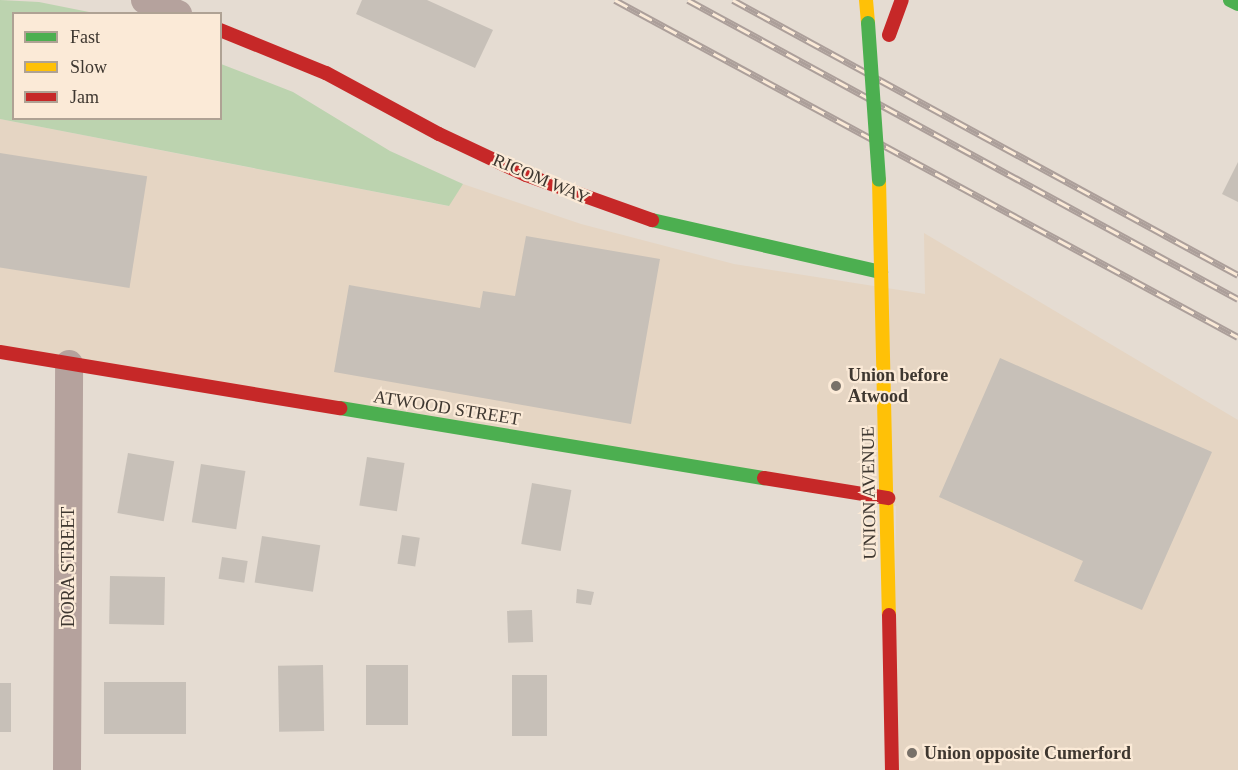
<!DOCTYPE html>
<html>
<head>
<meta charset="utf-8">
<style>
  body { margin:0 }
  #map { position:relative; width:1238px; height:770px; overflow:hidden; background:#e5dcd2; font-family:"Times New Roman",serif }
  div>[style] { position:absolute }
  [style*='--x'] { left:calc(var(--x)*1px); top:calc(var(--y)*1px); width:calc(var(--w)*1px); rotate:calc(var(--a)*1deg) }
  .built>* { inset:0; background:#e5d5c3 }
  .green>* { inset:0; background:#bcd3af }
  .building>* { inset:0; background:#c7c0b8; transform-origin:0 0 }
  .street>* { height:28px; margin:-14px; padding:0 14px; transform-origin:14px; border-radius:14px; background:#b5a29d }
  .fast>* { height:14px; margin:-7px; padding:0 7px; transform-origin:7px; border-radius:7px; background:#4caf50 }
  .slow>* { height:14px; margin:-7px; padding:0 7px; transform-origin:7px; border-radius:7px; background:#ffc107 }
  .jam>* { height:14px; margin:-7px; padding:0 7px; transform-origin:7px; border-radius:7px; background:#c62828 }
  .rail>* { height:7px; margin-top:-3.5px; transform-origin:0; background:repeating-linear-gradient(90deg,#fbead7 0 14px,#ac9f9a 0 28px); box-sizing:border-box; border-block:2px solid #ac9f9a }
  .fast-bridge>* { height:14px; margin:-7px; padding:0 7px; transform-origin:7px; border-radius:7px; background:#4caf50 }
  .dots>* { width:16px; height:16px; translate:-50% -50%; box-sizing:border-box; border:3px solid #fbead7; border-radius:50% }
  span { translate:-50% -50%; white-space:nowrap; text-align:center; line-height:1.15; -webkit-text-stroke:4.5px #fbead7; paint-order:stroke }
  .street-label { font-size:18px; color:#3e3730 }
  .poi-label { font-size:18px; color:#3e3730; font-weight:700 }
  .left { translate:0 -50%; text-align:left }
  .legend { position:absolute; left:12px; top:12px; width:210px; height:108px; box-sizing:border-box; background:#fbead7; border:2px solid #afa294; margin:0; padding:8px 10px; list-style:none; font-size:18px; color:#3e3730 }
  .legend li { display:flex; align-items:center; gap:12px; height:30px }
  .legend b { width:30px; border:2px solid #afa294 }
</style>
</head>
<body>
<div id="map">
  <div class="built">
    <div style="clip-path:polygon(0 119px,448px 206px,463px 184px,581px 224px,734px 264px,925px 294px,924px 233px,1238px 420px,1238px 770px,893px 770px,896px 506px,0 352px)"></div>
  </div>
  <div class="green">
    <div style="clip-path:polygon(0 0,39px 2px,94px 13px,14px 14px,14px 118px,220px 118px,221px 64px,293px 92px,390px 151px,463px 184px,449px 206px,0 119px)"></div>
  </div>
  <div class="building">
    <div style="clip-path:polygon(362px 0,427px 0,493px 30px,475px 68px,356px 14px)"></div>
    <div style="left:0;top:153px;width:149px;height:113px;rotate:9deg"></div>
    <div style="clip-path:polygon(1238px 162px,1238px 202px,1222px 194px)"></div>
    <div style="clip-path:polygon(526px 236px,660px 259px,631px 424px,334px 372px,349px 285px,480px 308px,483px 291px,515px 296px)"></div>
    <div style="clip-path:polygon(1000px 358px,1212px 452px,1142px 610px,1074px 581px,1083px 561px,939px 497px)"></div>
    <div style="left:128px;top:453px;width:47px;height:61px;rotate:10deg"></div>
    <div style="left:367px;top:457px;width:38px;height:49px;rotate:9deg"></div>
    <div style="left:201px;top:464px;width:45px;height:59px;rotate:9deg"></div>
    <div style="left:532px;top:483px;width:40px;height:62px;rotate:10deg"></div>
    <div style="left:402px;top:535px;width:18px;height:29px;rotate:9deg"></div>
    <div style="left:262px;top:536px;width:59px;height:47px;rotate:9deg"></div>
    <div style="left:222px;top:557px;width:26px;height:22px;rotate:9deg"></div>
    <div style="left:110px;top:576px;width:55px;height:48px;rotate:1deg"></div>
    <div style="clip-path:polygon(577px 589px,594px 592px,591px 605px,576px 603px)"></div>
    <div style="left:532px;top:610px;width:32px;height:25px;rotate:88deg"></div>
    <div style="left:323px;top:665px;width:66px;height:45px;rotate:89deg"></div>
    <div style="left:366px;top:665px;width:42px;height:60px"></div>
    <div style="left:512px;top:675px;width:35px;height:61px"></div>
    <div style="left:104px;top:682px;width:82px;height:52px"></div>
    <div style="left:0;top:683px;width:11px;height:49px"></div>
  </div>
  <div class="street">
    <div style="--x:145;--y:0;--w:36;--a:23"></div>
    <div style="--x:67;--y:770;--w:406;--a:-89.7"></div>
  </div>
  <div class="fast">
    <div style="--x:1230;--y:0;--w:9;--a:27"></div>
    <div style="--x:652;--y:220;--w:235;--a:12.8"></div>
    <div style="--x:340;--y:408;--w:430;--a:9.4"></div>
  </div>
  <div class="slow">
    <div style="--x:866;--y:0;--w:23;--a:85"></div>
    <div style="--x:879;--y:180;--w:435;--a:88.7"></div>
  </div>
  <div class="jam">
    <div style="--x:220;--y:30;--w:114;--a:22.1"></div>
    <div style="--x:326;--y:73;--w:128;--a:28.4"></div>
    <div style="--x:439;--y:134;--w:96;--a:25.2"></div>
    <div style="--x:526;--y:175;--w:134;--a:19.7"></div>
    <div style="--x:889;--y:35;--w:37;--a:-70"></div>
    <div style="--x:0;--y:352;--w:345;--a:9.4"></div>
    <div style="--x:764;--y:478;--w:126;--a:9.2"></div>
    <div style="--x:889;--y:615;--w:155;--a:88.9"></div>
  </div>
  <div class="rail">
    <div style="--x:615;--y:0;--w:708;--a:28.41"></div>
    <div style="--x:688;--y:0;--w:626;--a:28.53"></div>
    <div style="--x:733;--y:0;--w:575;--a:28.57"></div>
  </div>
  <div class="fast-bridge">
    <div style="--x:868;--y:23;--w:157;--a:86"></div>
  </div>
  <div class="dots">
    <div style="left:836px;top:386px;background:#787169"></div>
    <div style="left:912px;top:753px;background:#787169"></div>
  </div>
  <div class="street-label">
    <span style="left:541px;top:179px;rotate:23deg">RICOM WAY</span>
    <span style="left:447px;top:408px;rotate:9deg">ATWOOD STREET</span>
    <span style="left:869px;top:493px;rotate:-91deg">UNION AVENUE</span>
    <span style="left:68px;top:567px;rotate:-90deg">DORA STREET</span>
  </div>
  <div class="poi-label">
    <span class="left" style="left:848px;top:386px">Union before<br>Atwood</span>
    <span class="left" style="left:924px;top:753px">Union opposite Cumerford</span>
  </div>
  <ul class="legend">
  <li><b style="height:8px;background:#4caf50"></b>Fast</li>
  <li><b style="height:8px;background:#ffc107"></b>Slow</li>
  <li><b style="height:8px;background:#c62828"></b>Jam</li>
  </ul>
</div>
</body>
</html>
